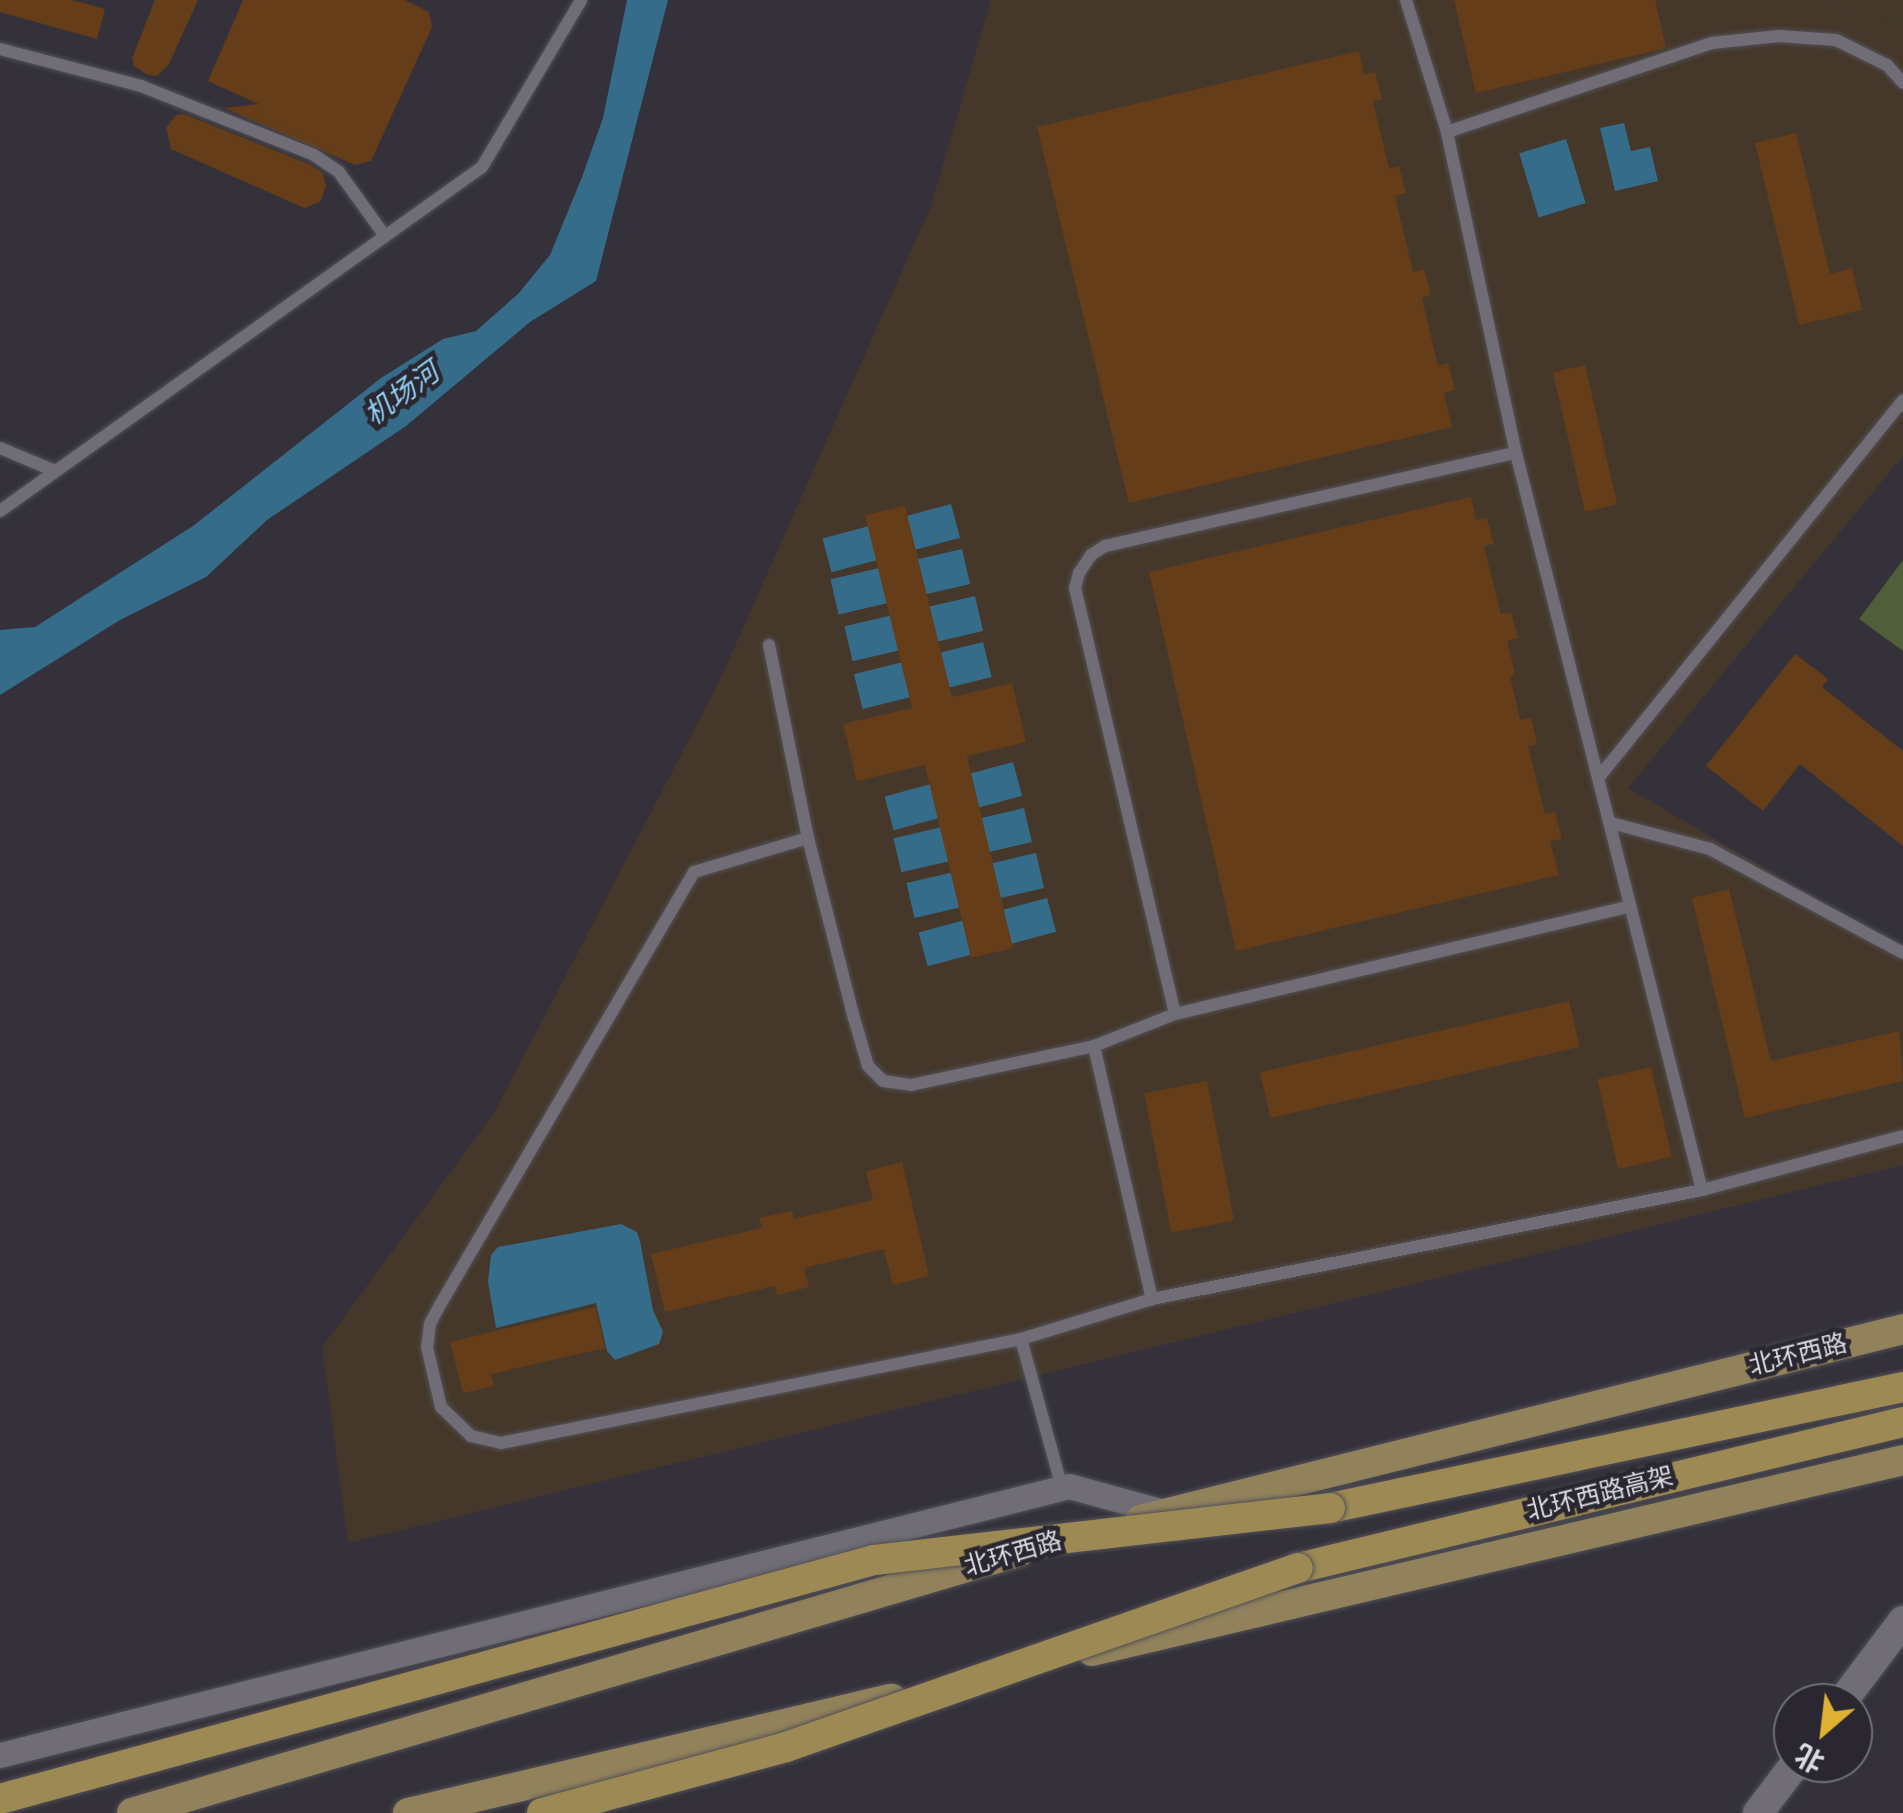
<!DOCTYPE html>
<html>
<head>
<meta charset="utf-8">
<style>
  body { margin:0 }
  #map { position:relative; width:1903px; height:1813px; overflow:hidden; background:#34313a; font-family:Roboto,"Noto Sans SC",sans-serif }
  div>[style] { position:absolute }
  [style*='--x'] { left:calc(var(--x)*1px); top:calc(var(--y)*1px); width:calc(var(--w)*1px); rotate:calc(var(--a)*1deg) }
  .commercial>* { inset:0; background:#443929 }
  .industrial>* { inset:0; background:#45382a }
  .green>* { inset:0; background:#505e3a }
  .water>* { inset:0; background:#356c8a; transform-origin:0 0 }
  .building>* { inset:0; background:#653d18; transform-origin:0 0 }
  .roads { filter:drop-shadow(0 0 2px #525057) drop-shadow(0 0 2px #525057) }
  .service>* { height:12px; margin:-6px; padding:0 6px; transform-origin:6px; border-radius:6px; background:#706d77 }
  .minor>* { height:25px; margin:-12.5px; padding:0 12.5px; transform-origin:12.5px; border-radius:12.5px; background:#706d77 }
  .tertiary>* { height:30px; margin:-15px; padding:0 15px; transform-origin:15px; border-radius:15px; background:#706d77 }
  .primary>* { height:30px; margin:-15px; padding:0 15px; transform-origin:15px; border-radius:15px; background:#91825c }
  .trunk>* { height:30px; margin:-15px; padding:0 15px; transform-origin:15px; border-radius:15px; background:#9c8953 }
  .bridges { filter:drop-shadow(0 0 2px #525057) drop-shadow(0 0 2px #525057) }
  .trunk-bridge>* { height:30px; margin:-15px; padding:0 15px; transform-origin:15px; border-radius:15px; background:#9c8953 }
  span { translate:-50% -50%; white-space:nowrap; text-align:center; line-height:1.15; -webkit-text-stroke:9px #2a2730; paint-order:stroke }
  .street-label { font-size:25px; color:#dddce1 }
  .water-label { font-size:28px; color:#91d1f7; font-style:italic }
  .north { position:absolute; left:1773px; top:1683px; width:100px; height:100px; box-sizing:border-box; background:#2a2730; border:2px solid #726f77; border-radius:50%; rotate:208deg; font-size:28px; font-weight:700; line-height:40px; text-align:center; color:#dddce1 }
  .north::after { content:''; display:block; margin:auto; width:35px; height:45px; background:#deb133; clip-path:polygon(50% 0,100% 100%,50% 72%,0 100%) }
</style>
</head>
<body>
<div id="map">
  <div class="commercial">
    <div style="clip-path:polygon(1834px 0,1903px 0,1903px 29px)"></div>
  </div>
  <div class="industrial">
    <div style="clip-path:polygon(991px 0,1834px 0,1903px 29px,1903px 456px,1628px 788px,1893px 943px,1903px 944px,1903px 1165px,348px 1543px,322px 1347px,494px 1113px,719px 682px,931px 206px)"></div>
  </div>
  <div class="green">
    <div style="clip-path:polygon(1903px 560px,1903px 651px,1859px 619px)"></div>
  </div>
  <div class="water">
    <div style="clip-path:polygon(627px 0,668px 0,596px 281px,530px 322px,406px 426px,267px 520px,206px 577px,120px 620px,0 695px,0 630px,35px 627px,193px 526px,381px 378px,443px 339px,476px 331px,518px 294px,550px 255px,582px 177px,603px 118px)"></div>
    <div style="clip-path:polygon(1624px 123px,1631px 151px,1650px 147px,1658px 181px,1615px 191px,1600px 128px)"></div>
    <div style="left:1566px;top:139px;width:67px;height:49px;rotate:73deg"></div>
    <div style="left:951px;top:504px;width:35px;height:133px;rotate:75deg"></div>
    <div style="left:962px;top:549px;width:36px;height:135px;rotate:77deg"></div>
    <div style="left:975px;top:596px;width:36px;height:134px;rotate:77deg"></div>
    <div style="left:983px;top:642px;width:36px;height:133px;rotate:76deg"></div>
    <div style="left:1013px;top:762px;width:35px;height:133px;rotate:75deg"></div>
    <div style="left:1024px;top:808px;width:35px;height:134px;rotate:77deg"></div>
    <div style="left:1036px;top:853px;width:36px;height:133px;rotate:77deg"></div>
    <div style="left:1047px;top:898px;width:35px;height:133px;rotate:75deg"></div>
    <div style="clip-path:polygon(621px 1224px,637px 1232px,640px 1241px,653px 1310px,663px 1332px,659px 1344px,615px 1360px,607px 1351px,596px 1303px,496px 1328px,488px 1282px,491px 1255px,498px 1247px)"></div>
  </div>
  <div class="building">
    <div style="clip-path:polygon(0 0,72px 0,105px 9px,97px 39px,0 12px)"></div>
    <div style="clip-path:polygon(155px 0,198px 0,169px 64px,157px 76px,148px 75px,134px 66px,132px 58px)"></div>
    <div style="clip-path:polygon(243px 0,405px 0,429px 12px,432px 27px,371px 161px,355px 165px,224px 108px,259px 104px,208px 81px)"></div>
    <div style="clip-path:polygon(1454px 0,1655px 0,1666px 48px,1476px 93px)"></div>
    <div style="clip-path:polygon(1359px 51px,1364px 75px,1375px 72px,1382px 99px,1373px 101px,1389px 169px,1399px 166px,1406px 193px,1395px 196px,1413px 272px,1424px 269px,1431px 295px,1422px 298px,1438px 366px,1448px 363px,1455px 390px,1444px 393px,1452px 427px,1129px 503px,1037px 127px)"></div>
    <div style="clip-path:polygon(184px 114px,309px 164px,323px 173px,326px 186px,320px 202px,304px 208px,171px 149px,166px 128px,176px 115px)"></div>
    <div style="clip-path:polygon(1796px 133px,1830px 274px,1852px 268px,1862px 310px,1799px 325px,1755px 143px)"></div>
    <div style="left:1585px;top:365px;width:143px;height:33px;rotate:77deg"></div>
    <div style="clip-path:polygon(1471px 497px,1476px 520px,1487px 518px,1494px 544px,1484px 546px,1501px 614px,1511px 612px,1518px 638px,1507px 641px,1515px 675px,1510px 676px,1520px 720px,1531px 718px,1537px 744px,1528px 746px,1545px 814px,1555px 812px,1562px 839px,1550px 841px,1559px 875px,1236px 951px,1149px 572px)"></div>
    <div style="clip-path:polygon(905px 506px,952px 697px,1012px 683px,1026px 742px,967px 756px,1013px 948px,971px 958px,925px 765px,857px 781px,843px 724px,912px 708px,865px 515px)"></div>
    <div style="clip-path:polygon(1795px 654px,1828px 679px,1822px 687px,1903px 751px,1903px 846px,1800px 764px,1763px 811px,1706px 766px)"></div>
    <div style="clip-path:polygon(1729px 889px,1771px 1061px,1899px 1031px,1903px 1081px,1745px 1118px,1692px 898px)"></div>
    <div style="left:1569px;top:1001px;width:47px;height:317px;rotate:77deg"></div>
    <div style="left:1651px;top:1067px;width:92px;height:55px;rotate:77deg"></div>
    <div style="left:1207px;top:1081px;width:142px;height:64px;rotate:79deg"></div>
    <div style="clip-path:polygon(902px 1162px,929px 1276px,893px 1285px,884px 1249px,804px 1268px,809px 1287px,777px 1295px,775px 1286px,665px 1312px,651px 1254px,762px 1228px,759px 1218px,792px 1211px,794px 1219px,873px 1200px,866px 1171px)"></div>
    <div style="clip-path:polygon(596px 1307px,605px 1348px,491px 1374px,494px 1386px,463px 1393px,450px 1342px)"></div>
  </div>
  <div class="roads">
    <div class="service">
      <div style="--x:1406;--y:0;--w:138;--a:72.7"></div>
      <div style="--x:1447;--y:132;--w:328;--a:77.9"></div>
      <div style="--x:1516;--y:453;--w:760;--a:75.84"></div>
      <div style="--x:0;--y:49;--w:146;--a:14.7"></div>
      <div style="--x:141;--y:86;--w:186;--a:21.7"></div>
      <div style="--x:314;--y:155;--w:30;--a:34"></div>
      <div style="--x:339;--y:172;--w:79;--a:54.3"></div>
      <div style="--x:1447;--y:132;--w:280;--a:-18.6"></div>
      <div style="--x:1712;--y:43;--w:67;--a:-6"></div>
      <div style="--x:1779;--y:36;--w:57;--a:4"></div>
      <div style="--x:1836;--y:40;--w:57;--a:26.1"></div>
      <div style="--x:1887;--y:65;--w:24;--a:48"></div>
      <div style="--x:0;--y:448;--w:60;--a:22.7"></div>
      <div style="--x:0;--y:511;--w:592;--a:-35.52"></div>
      <div style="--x:482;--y:167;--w:194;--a:-59.3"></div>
      <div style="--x:769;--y:645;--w:197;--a:78.6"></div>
      <div style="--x:808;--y:838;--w:186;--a:75.7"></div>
      <div style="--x:854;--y:1018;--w:50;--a:73.7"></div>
      <div style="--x:868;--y:1066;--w:21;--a:45"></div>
      <div style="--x:883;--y:1081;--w:28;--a:8"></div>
      <div style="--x:911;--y:1085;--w:187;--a:-12"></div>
      <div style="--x:1094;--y:1046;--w:87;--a:-21.6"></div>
      <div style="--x:1175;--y:1014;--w:466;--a:-13.3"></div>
      <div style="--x:1599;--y:777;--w:484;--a:-51.1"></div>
      <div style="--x:1611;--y:823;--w:102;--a:14.7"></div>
      <div style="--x:1710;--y:849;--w:219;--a:28.3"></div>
      <div style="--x:808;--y:838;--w:119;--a:163.4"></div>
      <div style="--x:694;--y:872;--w:502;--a:120.4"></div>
      <div style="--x:440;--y:1305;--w:21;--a:118"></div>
      <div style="--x:430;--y:1324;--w:23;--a:97"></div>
      <div style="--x:427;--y:1347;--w:62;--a:76.9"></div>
      <div style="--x:441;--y:1407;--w:42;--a:44"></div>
      <div style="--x:471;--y:1436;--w:31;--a:13"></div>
      <div style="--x:501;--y:1443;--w:530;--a:-11.31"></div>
      <div style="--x:1021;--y:1339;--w:137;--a:-17"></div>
      <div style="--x:1152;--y:1299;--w:561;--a:-11.21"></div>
      <div style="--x:1702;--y:1190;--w:208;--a:-15"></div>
      <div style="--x:1175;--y:1014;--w:438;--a:-103.2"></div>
      <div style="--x:1075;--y:588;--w:16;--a:-75"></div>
      <div style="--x:1079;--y:573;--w:22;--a:-56"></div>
      <div style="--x:1091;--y:555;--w:17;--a:-33"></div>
      <div style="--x:1105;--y:546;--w:421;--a:-12.8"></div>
      <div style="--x:1094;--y:1046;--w:260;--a:77.1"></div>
      <div style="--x:1021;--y:1339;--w:155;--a:74.6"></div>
    </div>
    <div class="minor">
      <div style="--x:0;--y:1755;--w:1102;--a:-14.12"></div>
      <div style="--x:1069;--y:1486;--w:102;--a:15.4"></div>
    </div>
    <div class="tertiary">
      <div style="--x:1841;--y:1703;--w:103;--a:-52.9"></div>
      <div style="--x:1758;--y:1813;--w:63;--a:-52.8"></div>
    </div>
    <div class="primary">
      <div style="--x:1140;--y:1520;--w:787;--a:-14.05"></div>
      <div style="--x:1092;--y:1651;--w:833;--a:-13.25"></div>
      <div style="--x:132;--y:1813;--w:924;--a:-16.41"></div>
      <div style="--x:408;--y:1813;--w:497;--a:-13.3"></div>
    </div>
    <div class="trunk">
      <div style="--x:1330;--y:1508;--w:586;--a:-11.92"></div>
      <div style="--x:1298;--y:1568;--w:622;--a:-13.57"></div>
    </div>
  </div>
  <div class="bridges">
    <div class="trunk-bridge">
      <div style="--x:0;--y:1799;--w:906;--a:-15.29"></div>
      <div style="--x:874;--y:1560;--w:459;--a:-6.5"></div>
      <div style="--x:542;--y:1813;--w:253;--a:-15.1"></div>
      <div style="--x:786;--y:1747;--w:542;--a:-19.27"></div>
    </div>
  </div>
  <div class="street-label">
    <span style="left:1798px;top:1355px;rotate:-14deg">北环西路</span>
    <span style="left:1600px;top:1494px;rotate:-14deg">北环西路高架</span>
    <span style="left:1013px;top:1554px;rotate:-16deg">北环西路</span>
  </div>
  <div class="water-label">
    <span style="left:402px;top:394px;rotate:-36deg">机场河</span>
  </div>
  <div class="north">北</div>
</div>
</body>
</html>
